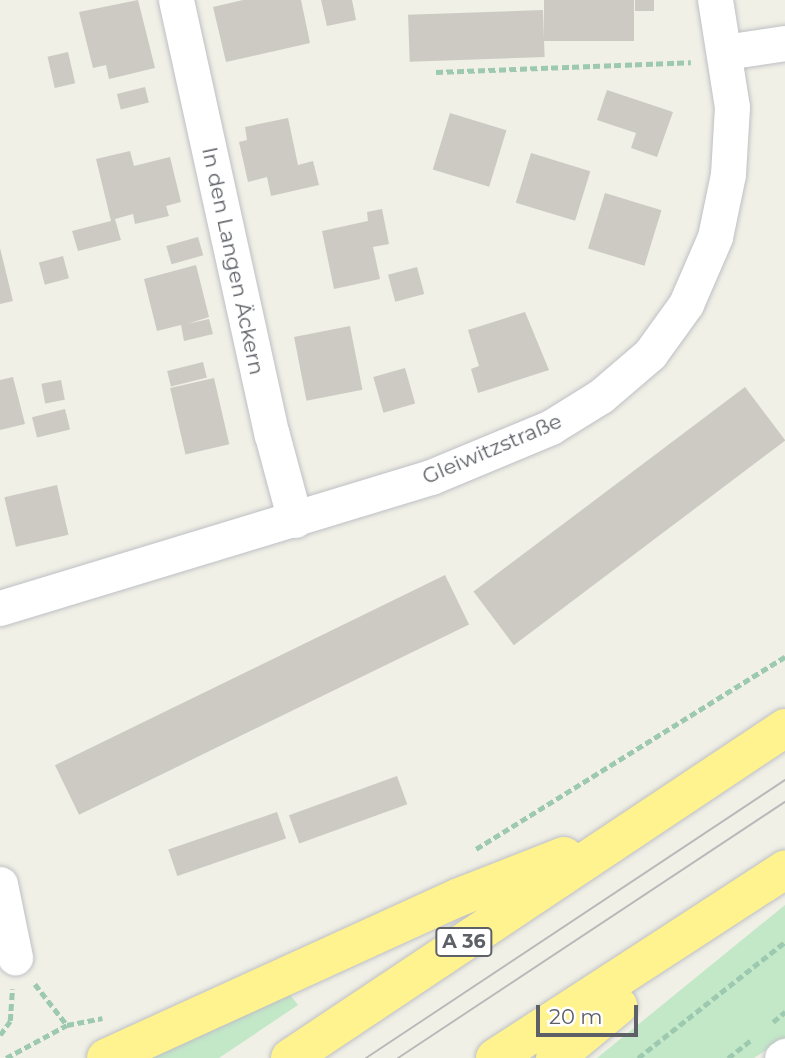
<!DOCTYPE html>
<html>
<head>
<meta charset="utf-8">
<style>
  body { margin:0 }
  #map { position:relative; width:785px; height:1058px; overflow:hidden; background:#f0f0e6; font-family:Montserrat,sans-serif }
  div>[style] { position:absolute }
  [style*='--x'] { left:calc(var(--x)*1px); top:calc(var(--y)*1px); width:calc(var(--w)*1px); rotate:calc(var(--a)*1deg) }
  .green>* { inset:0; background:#c3e8c8 }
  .building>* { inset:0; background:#cccac3; transform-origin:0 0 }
  .path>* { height:4.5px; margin-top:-2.25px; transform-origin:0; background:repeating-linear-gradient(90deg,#9cc9af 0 7px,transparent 0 10.5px) }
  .roads { filter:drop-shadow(0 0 2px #bebfc5) drop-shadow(0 0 2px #bebfc5) }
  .minor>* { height:35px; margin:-17.5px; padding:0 17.5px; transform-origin:17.5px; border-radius:17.5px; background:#fff }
  .highway>* { height:38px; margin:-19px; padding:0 19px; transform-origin:19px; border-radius:19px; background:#fff38f }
  .tram>* { height:2px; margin:-1px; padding:0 1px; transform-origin:1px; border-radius:1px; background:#b9b9ba }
  span { translate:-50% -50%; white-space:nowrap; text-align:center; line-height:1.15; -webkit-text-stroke:5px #fff; paint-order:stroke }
  .shield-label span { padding:2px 5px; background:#fff; border:2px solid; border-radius:5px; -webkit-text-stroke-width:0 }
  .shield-label { font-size:19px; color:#5e6067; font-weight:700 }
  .street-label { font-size:21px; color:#5e6067 }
  .scale { position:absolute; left:536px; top:1005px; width:102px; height:32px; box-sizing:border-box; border:4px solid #5e6067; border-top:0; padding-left:9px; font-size:21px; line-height:24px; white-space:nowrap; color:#5e6067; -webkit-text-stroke:5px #fff; paint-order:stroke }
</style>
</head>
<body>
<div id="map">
  <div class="green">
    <div style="clip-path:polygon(785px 905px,785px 1038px,754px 1058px,597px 1058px)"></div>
    <div style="clip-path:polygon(288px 992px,298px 1005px,219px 1058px,147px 1058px)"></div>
  </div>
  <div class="building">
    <div style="clip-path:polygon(138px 0,155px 68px,109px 79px,106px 65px,93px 68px,79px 12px)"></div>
    <div style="clip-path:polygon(243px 0,301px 0,310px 43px,226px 62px,213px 7px)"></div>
    <div style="clip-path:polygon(321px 0,352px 0,356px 20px,327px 26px)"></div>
    <div style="left:544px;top:0;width:90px;height:41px"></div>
    <div style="left:635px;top:0;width:19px;height:11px"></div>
    <div style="left:543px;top:10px;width:47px;height:135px;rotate:88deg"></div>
    <div style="left:68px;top:52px;width:32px;height:21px;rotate:77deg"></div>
    <div style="left:145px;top:87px;width:16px;height:29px;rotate:76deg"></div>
    <div style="clip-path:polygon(607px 90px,673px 112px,657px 157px,631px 148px,636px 133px,597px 120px)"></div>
    <div style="left:450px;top:113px;width:59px;height:59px;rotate:17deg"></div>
    <div style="clip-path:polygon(288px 118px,298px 165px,313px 161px,319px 185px,271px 196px,267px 177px,248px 182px,239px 142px,247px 140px,245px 127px)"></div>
    <div style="clip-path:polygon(130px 151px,134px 166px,170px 157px,181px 202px,166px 206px,169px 216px,135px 224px,133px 214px,115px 219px,121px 240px,78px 251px,72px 231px,111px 221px,96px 159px)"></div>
    <div style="left:531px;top:153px;width:62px;height:52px;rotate:17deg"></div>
    <div style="left:605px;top:193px;width:59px;height:58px;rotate:17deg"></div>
    <div style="clip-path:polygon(382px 209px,389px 244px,373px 247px,380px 279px,334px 289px,322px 231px,368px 221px,367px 212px)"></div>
    <div style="left:198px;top:237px;width:19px;height:33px;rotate:74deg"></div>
    <div style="clip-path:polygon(0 248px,13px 301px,0 304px)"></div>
    <div style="left:63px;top:256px;width:23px;height:25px;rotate:75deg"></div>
    <div style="clip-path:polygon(196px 265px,209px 317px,187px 324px,209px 319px,213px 334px,184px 341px,181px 325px,157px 331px,144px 279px)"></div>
    <div style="left:417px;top:267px;width:28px;height:30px;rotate:75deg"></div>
    <div style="clip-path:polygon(525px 312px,549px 370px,478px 393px,471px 369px,479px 366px,468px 330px)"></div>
    <div style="left:350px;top:326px;width:65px;height:57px;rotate:79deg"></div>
    <div style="left:203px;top:362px;width:16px;height:37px;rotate:76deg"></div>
    <div style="left:405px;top:368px;width:37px;height:33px;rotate:74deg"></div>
    <div style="clip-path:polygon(13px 377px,25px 424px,0 430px,0 380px)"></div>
    <div style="left:214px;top:378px;width:68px;height:45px;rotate:77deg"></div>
    <div style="left:61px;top:380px;width:20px;height:20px;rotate:79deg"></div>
    <div style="left:745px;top:387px;width:67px;height:340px;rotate:53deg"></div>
    <div style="left:65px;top:409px;width:21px;height:34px;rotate:76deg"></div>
    <div style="left:57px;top:485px;width:51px;height:54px;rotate:77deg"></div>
    <div style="left:445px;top:575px;width:55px;height:434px;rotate:64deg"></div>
    <div style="left:397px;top:776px;width:30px;height:115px;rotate:70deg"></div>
    <div style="left:277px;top:812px;width:28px;height:115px;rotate:71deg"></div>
  </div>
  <div class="path">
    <div style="--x:436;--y:72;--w:255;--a:-2.2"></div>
    <div style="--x:476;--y:849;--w:364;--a:-31.9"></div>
    <div style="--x:35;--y:984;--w:52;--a:52"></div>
    <div style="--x:773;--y:1022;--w:16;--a:-40"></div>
    <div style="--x:0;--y:1035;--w:17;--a:-54"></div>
    <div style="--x:10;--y:1021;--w:32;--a:-86"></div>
    <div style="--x:6;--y:1058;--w:69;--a:-28.4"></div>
    <div style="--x:67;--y:1025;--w:36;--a:-11"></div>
    <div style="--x:638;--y:1058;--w:187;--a:-38.3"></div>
    <div style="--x:728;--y:1058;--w:31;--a:-38"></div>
  </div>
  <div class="roads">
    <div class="minor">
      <div style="--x:176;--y:0;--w:445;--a:77.6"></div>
      <div style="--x:272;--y:435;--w:88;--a:74.9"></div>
      <div style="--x:725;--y:52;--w:61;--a:-8.5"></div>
      <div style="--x:0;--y:608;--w:450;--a:-16.9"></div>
      <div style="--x:431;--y:477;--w:130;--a:-22.6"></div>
      <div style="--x:551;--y:427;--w:59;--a:-31.8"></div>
      <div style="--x:601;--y:396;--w:65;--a:-40.6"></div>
      <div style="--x:650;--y:354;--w:62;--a:-54.2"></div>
      <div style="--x:686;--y:304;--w:73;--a:-66.6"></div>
      <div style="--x:715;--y:237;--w:64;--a:-78.3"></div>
      <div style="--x:728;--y:174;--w:67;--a:-86.6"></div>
      <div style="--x:732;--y:107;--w:108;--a:-99"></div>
      <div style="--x:0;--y:884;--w:75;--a:78.4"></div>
      <div style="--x:782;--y:1058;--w:4;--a:-34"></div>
    </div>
    <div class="highway">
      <div style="--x:106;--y:1058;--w:386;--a:-24.5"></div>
      <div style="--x:457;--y:898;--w:115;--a:-21.4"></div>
      <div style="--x:290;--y:1058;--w:595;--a:-33.69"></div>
      <div style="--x:495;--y:1058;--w:346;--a:-33"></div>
      <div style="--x:555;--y:1058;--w:82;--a:-39.5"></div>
    </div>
  </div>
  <div class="tram">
    <div style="--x:366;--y:1058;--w:503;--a:-33.56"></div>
    <div style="--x:398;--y:1058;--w:464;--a:-33.5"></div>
  </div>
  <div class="shield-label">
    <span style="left:464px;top:942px">A 36</span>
  </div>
  <div class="street-label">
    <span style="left:233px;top:261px;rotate:78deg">In den Langen Äckern</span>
    <span style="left:492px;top:449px;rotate:-23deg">Gleiwitzstraße</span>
  </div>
  <div class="scale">20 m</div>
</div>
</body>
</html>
